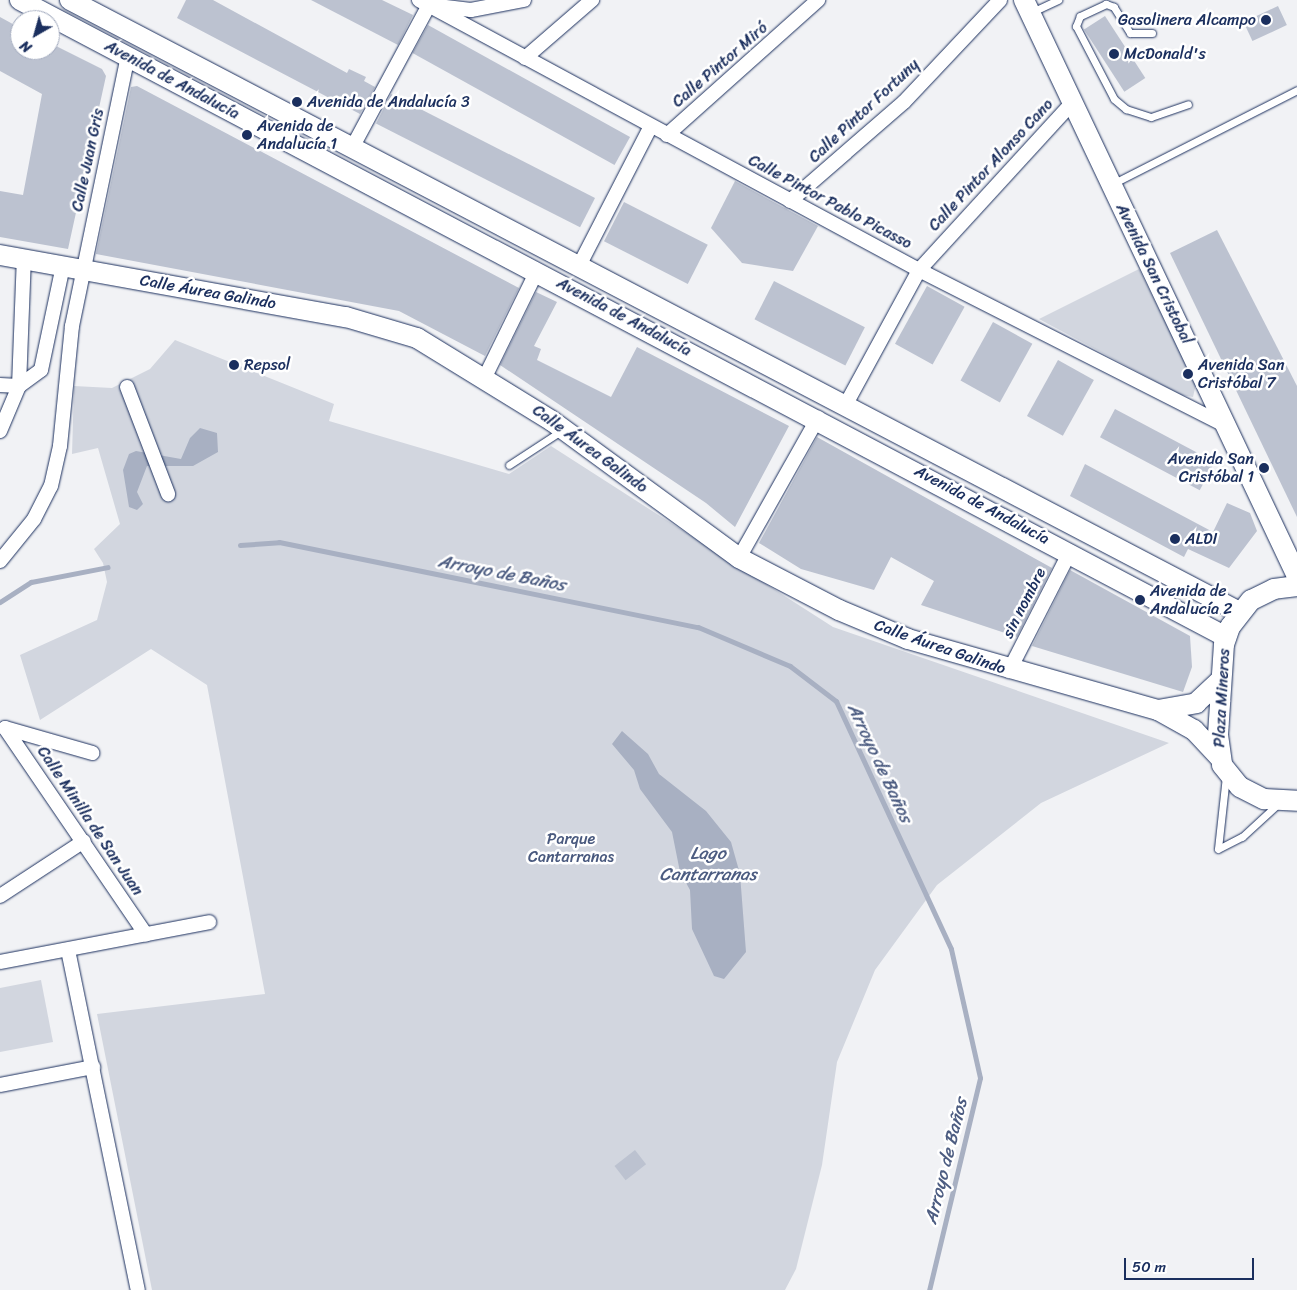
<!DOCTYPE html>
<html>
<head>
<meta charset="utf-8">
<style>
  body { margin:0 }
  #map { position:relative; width:1297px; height:1290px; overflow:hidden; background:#f1f2f5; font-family:Sriracha,sans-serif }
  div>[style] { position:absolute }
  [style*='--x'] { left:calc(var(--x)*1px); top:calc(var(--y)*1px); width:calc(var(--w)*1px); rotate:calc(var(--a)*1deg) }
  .green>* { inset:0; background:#d2d6df }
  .water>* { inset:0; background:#a8b0c2 }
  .stream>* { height:5px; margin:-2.5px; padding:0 2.5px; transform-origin:2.5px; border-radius:2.5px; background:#a8b0c2 }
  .building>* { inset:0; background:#bcc2d0; transform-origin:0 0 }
  .roads { filter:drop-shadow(0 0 1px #1b2f5e) drop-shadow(0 0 1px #1b2f5e) }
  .lane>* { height:7px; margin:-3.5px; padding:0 3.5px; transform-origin:3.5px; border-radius:3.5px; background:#fff }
  .street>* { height:14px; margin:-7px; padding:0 7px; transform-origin:7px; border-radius:7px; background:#fff }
  .secondary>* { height:20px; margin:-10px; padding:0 10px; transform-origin:10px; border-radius:10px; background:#fff }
  .dots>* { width:14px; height:14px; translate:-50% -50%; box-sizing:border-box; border:2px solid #fff; border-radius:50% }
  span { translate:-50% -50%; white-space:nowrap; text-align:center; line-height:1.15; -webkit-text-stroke:5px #fff; paint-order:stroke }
  .poi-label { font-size:16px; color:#1b2f5e }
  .right { translate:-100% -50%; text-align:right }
  .left { translate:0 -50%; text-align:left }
  .street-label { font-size:16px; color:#1b2f5e }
  .park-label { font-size:16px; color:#49597e }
  .water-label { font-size:18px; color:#4c5c81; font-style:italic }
  .north { position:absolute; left:10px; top:10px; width:50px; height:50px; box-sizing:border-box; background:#fff; border:1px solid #a4acbf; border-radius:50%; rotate:218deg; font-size:14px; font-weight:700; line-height:20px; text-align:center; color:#1b2f5e }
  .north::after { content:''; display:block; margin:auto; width:18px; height:22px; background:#1b2f5e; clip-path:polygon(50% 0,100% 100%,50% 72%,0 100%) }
  .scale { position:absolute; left:1124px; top:1258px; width:130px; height:22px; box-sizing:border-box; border:2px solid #1b2f5e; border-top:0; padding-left:6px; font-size:15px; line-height:18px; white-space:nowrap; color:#1b2f5e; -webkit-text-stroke:4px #fff; paint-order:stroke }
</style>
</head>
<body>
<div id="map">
  <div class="green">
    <div style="clip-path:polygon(1139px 269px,1196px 384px,1193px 397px,1181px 395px,1039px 319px)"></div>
    <div style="clip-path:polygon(175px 340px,334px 404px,329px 421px,509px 474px,551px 446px,833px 627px,1169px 743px,1041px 803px,937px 885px,875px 970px,837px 1062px,822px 1165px,796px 1269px,785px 1290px,152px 1290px,97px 1014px,265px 994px,207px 685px,151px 649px,40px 720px,20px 655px,97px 620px,107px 582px,103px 563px,94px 549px,120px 524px,98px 448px,72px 454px,74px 386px,112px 388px,150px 369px)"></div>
    <div style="clip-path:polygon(41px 980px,53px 1042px,0 1052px,0 988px)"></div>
  </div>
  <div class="water">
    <div style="clip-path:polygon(200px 428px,217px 433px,218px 452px,193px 466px,147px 466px,137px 492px,143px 504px,137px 510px,129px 507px,123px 470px,129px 454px,136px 451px,181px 459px,190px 438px)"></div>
    <div style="clip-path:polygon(622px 731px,648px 754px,659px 774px,706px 811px,731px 842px,740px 874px,746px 952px,724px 979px,714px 976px,692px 929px,690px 890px,680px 872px,672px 832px,640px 789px,634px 770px,612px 744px)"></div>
  </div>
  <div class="stream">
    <div style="--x:240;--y:545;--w:39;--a:-4"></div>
    <div style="--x:279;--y:542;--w:428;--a:11.5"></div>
    <div style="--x:698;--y:627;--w:100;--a:23"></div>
    <div style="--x:790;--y:666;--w:58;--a:37.3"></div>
    <div style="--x:836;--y:701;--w:273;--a:65.1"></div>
    <div style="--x:951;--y:949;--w:132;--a:77.3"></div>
    <div style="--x:980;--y:1078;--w:218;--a:103.5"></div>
    <div style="--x:0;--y:602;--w:37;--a:-33"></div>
    <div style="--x:31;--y:582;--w:78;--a:-11"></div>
  </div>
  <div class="building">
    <div style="clip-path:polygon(186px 0,213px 0,347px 73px,349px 69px,366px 77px,364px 81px,375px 87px,360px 114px,177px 18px)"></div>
    <div style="clip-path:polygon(311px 0,382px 0,413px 15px,398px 45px)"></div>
    <div style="left:1278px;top:6px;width:21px;height:38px;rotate:65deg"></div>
    <div style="left:1105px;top:16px;width:74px;height:25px;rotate:57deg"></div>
    <div style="clip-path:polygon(0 17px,20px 28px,20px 50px,50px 50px,50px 43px,102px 69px,106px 76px,68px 249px,0 237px,0 191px,23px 195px,42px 94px,0 71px)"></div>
    <div style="left:428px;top:25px;width:231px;height:32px;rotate:29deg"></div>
    <div style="clip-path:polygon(137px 86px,519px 288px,485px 356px,399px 311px,96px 254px,131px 87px)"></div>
    <div style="left:391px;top:94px;width:229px;height:33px;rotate:27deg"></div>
    <div style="clip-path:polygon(735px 181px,818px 226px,793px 271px,742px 263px,711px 228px)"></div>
    <div style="left:624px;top:202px;width:94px;height:44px;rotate:27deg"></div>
    <div style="clip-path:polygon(1217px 230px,1297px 386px,1297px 517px,1170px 253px)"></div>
    <div style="left:774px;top:281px;width:102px;height:43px;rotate:27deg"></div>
    <div style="left:927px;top:286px;width:43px;height:66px;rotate:29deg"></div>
    <div style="clip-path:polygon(536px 292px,557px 302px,534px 346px,541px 349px,537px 360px,611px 397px,637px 347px,789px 426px,735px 527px,706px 503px,500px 365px)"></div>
    <div style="left:993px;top:322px;width:45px;height:67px;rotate:29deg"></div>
    <div style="left:1058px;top:360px;width:41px;height:64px;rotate:29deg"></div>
    <div style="left:1115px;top:409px;width:113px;height:32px;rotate:28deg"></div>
    <div style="clip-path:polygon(817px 437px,1052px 568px,1017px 637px,921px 605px,934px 581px,891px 557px,874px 590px,801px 569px,759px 543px)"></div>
    <div style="clip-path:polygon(1085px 464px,1213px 532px,1227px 503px,1250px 513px,1257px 531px,1229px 568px,1188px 549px,1184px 557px,1070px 496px)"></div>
    <div style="clip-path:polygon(1070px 570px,1190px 636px,1192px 667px,1183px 692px,1032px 646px)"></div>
    <div style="left:635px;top:1150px;width:18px;height:26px;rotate:52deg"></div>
  </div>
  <div class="roads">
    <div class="lane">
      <div style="--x:1032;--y:12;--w:29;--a:-25"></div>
      <div style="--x:1152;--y:33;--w:22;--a:180"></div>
      <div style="--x:1130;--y:33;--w:31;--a:-122"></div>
      <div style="--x:1114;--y:7;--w:9;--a:-159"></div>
      <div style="--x:1106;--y:4;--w:29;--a:155"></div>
      <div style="--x:1080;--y:16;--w:11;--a:112"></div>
      <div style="--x:1076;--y:26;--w:82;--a:62.5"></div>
      <div style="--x:1114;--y:99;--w:16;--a:40"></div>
      <div style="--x:1126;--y:109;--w:26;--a:18"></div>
      <div style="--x:1151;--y:117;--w:39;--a:-19"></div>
      <div style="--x:1114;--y:183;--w:205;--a:-26.9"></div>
      <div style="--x:509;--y:465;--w:62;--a:-33.2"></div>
      <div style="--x:1226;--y:776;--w:73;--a:96.3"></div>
      <div style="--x:1218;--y:849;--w:27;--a:-27"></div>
      <div style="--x:1242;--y:837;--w:50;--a:-42.6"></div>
    </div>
    <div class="street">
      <div style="--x:419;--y:0;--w:568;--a:28.37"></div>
      <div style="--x:919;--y:270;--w:347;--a:26.9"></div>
      <div style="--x:525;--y:58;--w:89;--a:-40.9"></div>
      <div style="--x:667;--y:135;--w:203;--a:-41.8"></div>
      <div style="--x:352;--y:148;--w:162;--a:-61.7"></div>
      <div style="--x:429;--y:5;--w:42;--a:6.8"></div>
      <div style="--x:471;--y:10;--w:54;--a:-10.7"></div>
      <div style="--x:790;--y:201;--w:151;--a:-41"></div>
      <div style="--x:904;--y:102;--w:140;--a:-46.7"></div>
      <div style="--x:579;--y:266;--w:157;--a:-62.8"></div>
      <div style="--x:485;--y:377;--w:118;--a:-63.9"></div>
      <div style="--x:0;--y:385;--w:19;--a:3"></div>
      <div style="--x:19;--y:386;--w:27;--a:-36"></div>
      <div style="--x:41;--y:370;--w:106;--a:-78.1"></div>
      <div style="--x:127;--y:387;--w:115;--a:69"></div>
      <div style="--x:845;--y:406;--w:155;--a:-61.4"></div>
      <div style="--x:919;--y:270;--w:226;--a:-47.5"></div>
      <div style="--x:0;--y:431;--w:49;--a:-67.1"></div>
      <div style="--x:19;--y:386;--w:128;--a:-87.8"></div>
      <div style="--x:739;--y:558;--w:161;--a:-60.6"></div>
      <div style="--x:0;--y:561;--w:54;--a:-51"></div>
      <div style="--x:34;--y:519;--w:37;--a:-63"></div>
      <div style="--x:51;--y:486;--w:41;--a:-77.3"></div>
      <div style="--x:60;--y:446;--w:121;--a:-84.3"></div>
      <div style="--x:72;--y:326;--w:276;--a:-78.3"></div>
      <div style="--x:1009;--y:671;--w:134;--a:-62.9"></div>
      <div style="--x:5;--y:728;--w:250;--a:55.7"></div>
      <div style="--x:5;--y:728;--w:91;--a:16"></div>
      <div style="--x:0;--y:896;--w:100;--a:-33.2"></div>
      <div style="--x:68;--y:950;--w:347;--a:78.4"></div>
      <div style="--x:0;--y:962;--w:213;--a:-10.8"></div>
      <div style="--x:0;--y:1085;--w:95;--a:-11"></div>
    </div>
    <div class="secondary">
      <div style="--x:20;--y:0;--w:1364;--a:27.84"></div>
      <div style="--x:70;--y:0;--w:1320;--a:27.63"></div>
      <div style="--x:1024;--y:0;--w:637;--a:64.64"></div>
      <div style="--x:0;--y:255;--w:352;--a:10.2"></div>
      <div style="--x:346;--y:317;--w:74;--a:16.5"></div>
      <div style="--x:417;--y:338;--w:158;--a:31.6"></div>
      <div style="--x:552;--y:421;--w:232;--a:36.2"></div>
      <div style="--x:739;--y:558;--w:113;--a:27.5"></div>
      <div style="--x:839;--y:610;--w:75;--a:22.8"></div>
      <div style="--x:908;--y:639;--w:260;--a:15.9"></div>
      <div style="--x:1158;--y:710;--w:41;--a:29.1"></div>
      <div style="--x:1194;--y:730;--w:38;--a:47"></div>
      <div style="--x:1297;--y:586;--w:23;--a:173"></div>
      <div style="--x:1274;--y:589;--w:25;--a:154"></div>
      <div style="--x:1251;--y:600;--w:34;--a:128"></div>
      <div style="--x:1230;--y:627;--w:18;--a:109"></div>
      <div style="--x:1224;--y:644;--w:91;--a:93.8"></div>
      <div style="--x:1218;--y:735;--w:30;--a:82"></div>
      <div style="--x:1222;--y:765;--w:28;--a:51"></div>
      <div style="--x:1240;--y:787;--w:27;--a:27"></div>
      <div style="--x:1264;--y:799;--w:33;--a:3"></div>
      <div style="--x:1158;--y:710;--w:39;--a:-10"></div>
      <div style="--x:1196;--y:703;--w:34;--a:-43"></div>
    </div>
  </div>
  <div class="dots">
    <div style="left:1266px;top:20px;background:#1b2f5e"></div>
    <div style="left:1114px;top:54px;background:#1b2f5e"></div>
    <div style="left:297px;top:102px;background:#1b2f5e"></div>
    <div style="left:247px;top:135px;background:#1b2f5e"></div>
    <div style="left:234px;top:365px;background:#1b2f5e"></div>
    <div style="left:1188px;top:374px;background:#1b2f5e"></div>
    <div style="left:1264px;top:468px;background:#1b2f5e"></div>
    <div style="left:1175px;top:539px;background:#1b2f5e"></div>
    <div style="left:1140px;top:600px;background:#1b2f5e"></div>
  </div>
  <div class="poi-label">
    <span class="right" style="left:1256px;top:20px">Gasolinera Alcampo</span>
    <span class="left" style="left:1124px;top:54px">McDonald's</span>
    <span class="left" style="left:307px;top:102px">Avenida de Andalucía 3</span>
    <span class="left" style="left:257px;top:135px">Avenida de<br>Andalucía 1</span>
    <span class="left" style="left:244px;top:365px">Repsol</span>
    <span class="left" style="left:1198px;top:374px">Avenida San<br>Cristóbal 7</span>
    <span class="right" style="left:1254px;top:468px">Avenida San<br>Cristóbal 1</span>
    <span class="left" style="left:1185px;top:539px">ALDI</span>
    <span class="left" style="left:1150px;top:600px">Avenida de<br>Andalucía 2</span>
  </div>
  <div class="street-label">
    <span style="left:720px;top:65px;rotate:-41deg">Calle Pintor Miró</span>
    <span style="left:172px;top:80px;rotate:28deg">Avenida de Andalucía</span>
    <span style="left:864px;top:111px;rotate:-43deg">Calle Pintor Fortuny</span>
    <span style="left:88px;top:160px;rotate:-78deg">Calle Juan Gris</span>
    <span style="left:991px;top:165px;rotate:-47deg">Calle Pintor Alonso Cano</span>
    <span style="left:830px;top:202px;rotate:28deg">Calle Pintor Pablo Picasso</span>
    <span style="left:1154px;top:274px;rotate:64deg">Avenida San Cristobal</span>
    <span style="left:208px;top:292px;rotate:10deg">Calle Áurea Galindo</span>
    <span style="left:624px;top:317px;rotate:28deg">Avenida de Andalucía</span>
    <span style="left:590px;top:449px;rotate:36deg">Calle Áurea Galindo</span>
    <span style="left:982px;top:505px;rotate:28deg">Avenida de Andalucía</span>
    <span style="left:1024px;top:603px;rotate:-63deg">sin nombre</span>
    <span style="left:940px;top:647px;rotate:19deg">Calle Áurea Galindo</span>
    <span style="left:1222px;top:698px;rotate:-87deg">Plaza Mineros</span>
    <span style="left:90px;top:821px;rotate:56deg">Calle Minilla de San Juan</span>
  </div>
  <div class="park-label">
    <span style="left:571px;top:848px">Parque<br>Cantarranas</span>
  </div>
  <div class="water-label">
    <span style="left:502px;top:573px;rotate:11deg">Arroyo de Baños</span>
    <span style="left:880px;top:763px;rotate:65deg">Arroyo de Baños</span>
    <span style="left:708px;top:864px">Lago<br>Cantarranas</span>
    <span style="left:946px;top:1161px;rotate:-76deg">Arroyo de Baños</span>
  </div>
  <div class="north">N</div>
  <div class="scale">50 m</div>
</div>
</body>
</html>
